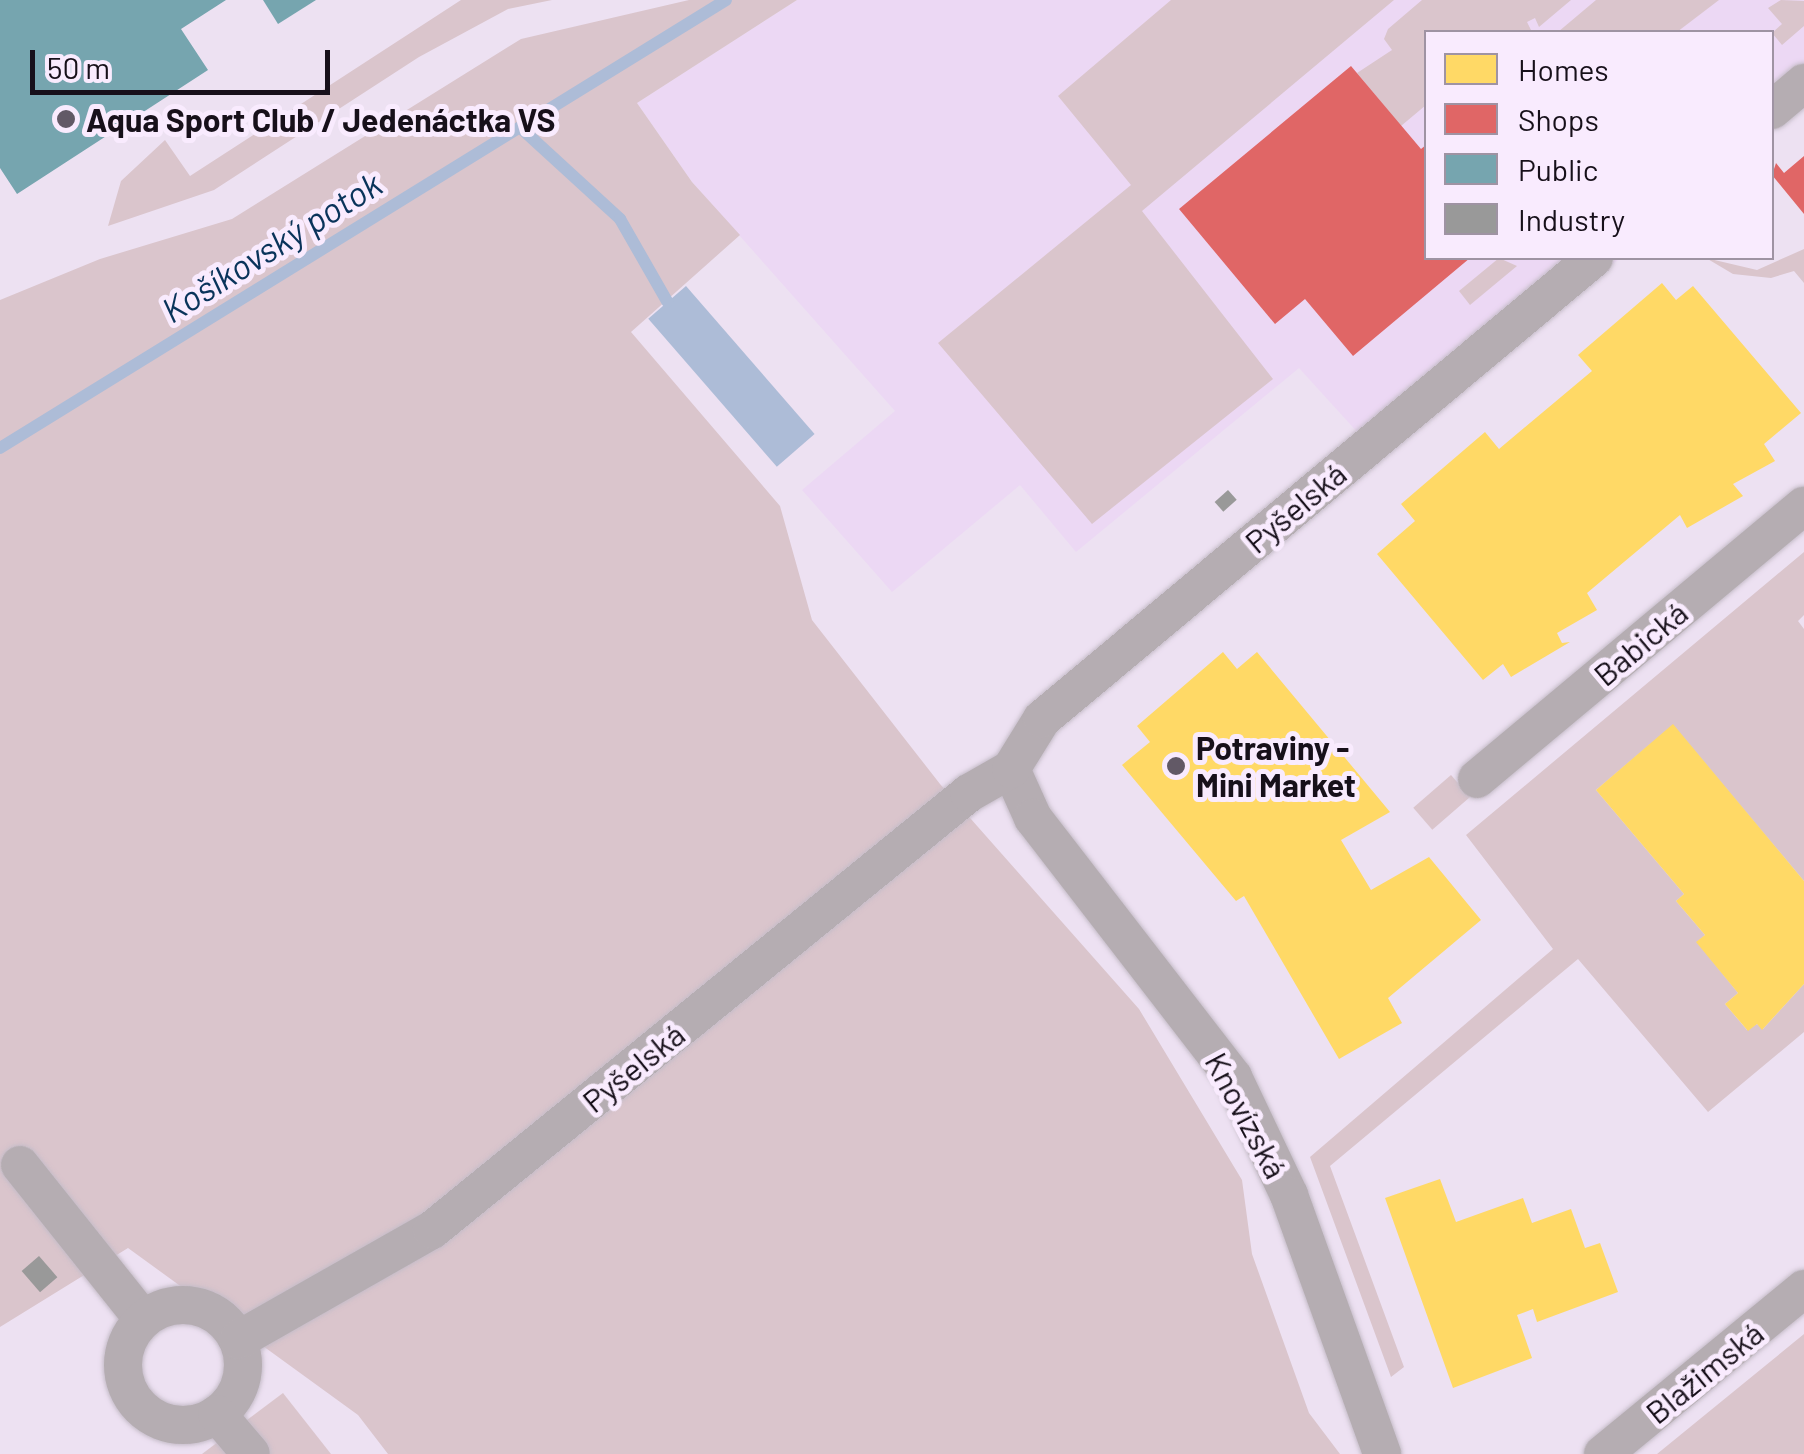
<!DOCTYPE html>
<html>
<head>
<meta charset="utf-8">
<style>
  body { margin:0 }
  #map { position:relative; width:1804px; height:1454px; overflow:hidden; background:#ede1f2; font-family:Barlow,sans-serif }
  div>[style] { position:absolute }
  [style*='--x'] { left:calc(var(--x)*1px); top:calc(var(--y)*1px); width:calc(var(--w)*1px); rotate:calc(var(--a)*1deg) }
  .built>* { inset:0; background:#ecd8f4 }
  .green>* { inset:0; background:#dac5cc; transform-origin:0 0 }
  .water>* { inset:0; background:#adbcd7; transform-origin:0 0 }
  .homes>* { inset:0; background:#ffd966 }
  .shops>* { inset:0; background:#e06666 }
  .public>* { inset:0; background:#76a5af }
  .industry>* { inset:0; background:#999; transform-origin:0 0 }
  .stream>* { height:12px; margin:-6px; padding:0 6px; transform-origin:6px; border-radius:6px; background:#adbcd7 }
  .roads { filter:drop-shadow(0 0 2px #c6bdc9) drop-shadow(0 0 2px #c6bdc9) }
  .minor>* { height:38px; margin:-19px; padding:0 19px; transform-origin:19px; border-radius:19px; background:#b5adb2 }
  .minor>.ring { margin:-19px; padding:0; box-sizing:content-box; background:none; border:38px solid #b5adb2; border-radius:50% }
  .dots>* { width:28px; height:28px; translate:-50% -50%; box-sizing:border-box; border:5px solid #f9ebfe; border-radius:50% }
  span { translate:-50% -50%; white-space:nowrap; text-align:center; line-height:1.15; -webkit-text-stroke:10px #f9ebfe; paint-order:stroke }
  .poi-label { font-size:32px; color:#17101a; font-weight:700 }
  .left { translate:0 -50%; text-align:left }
  .street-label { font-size:32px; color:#17101a }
  .water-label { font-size:35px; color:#09335a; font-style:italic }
  .legend { position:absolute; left:1424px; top:30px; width:350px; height:230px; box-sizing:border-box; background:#f9ebfe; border:2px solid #9f93a3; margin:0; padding:12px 18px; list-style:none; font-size:30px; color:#17101a }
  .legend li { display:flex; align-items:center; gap:20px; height:50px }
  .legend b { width:50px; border:2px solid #9f93a3 }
  .scale { position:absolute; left:30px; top:50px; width:300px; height:45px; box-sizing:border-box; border:5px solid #17101a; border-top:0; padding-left:12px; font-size:30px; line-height:35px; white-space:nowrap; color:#17101a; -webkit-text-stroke:8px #f9ebfe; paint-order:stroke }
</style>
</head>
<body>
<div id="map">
  <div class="built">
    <div style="clip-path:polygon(797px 0,1804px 0,1804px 105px,1772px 132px,1772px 32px,1426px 32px,1426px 258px,1620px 258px,1380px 457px,1299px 368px,1076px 552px,1020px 485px,892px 592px,802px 490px,895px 411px,692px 182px,637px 103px)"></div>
  </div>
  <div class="green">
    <div style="clip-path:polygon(461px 0,552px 0,508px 9px,419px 57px,214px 190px,108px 226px,121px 181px,165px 140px,190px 176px)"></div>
    <div style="clip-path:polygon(689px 0,797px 0,637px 103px,692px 182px,740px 235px,631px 332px,780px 506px,812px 620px,940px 784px,1139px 1009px,1242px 1180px,1252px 1254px,1309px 1413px,1340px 1454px,388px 1454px,358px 1415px,128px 1248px,0 1327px,0 300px,100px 259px,232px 219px,521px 39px)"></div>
    <div style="clip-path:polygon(1171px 0,1394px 0,1142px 211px,1273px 379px,1092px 524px,938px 343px,1131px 185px,1058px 96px)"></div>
    <div style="clip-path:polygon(1422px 0,1571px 0,1539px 27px,1535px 18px,1527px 22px,1532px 32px,1426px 32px,1426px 105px,1401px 126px,1357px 73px,1392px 50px,1384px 39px,1388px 29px)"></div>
    <div style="clip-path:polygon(1596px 0,1719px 0,1677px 32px,1558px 32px)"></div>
    <div style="clip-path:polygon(1781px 0,1804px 1px,1804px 26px,1782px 45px,1772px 33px,1782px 24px,1768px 8px)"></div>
    <div style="clip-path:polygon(1804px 249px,1804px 283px,1794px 271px,1771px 278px,1733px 274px,1706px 258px,1757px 270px)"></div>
    <div style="clip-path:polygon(1499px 258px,1517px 266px,1470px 305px,1459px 291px)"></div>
    <div style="clip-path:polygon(1804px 552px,1804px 615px,1798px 621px,1804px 629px,1804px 881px,1673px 725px,1596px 790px,1684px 894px,1676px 901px,1705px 935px,1697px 942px,1738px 993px,1725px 1004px,1747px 1030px,1757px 1024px,1763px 1029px,1804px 984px,1804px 1032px,1708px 1112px,1578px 959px,1330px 1166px,1404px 1367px,1391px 1377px,1310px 1157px,1553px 949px,1466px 835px)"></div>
    <div style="left:1451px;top:775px;width:29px;height:50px;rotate:49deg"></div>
    <div style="clip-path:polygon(1804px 1334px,1804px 1454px,1657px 1454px,1760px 1370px)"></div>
    <div style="clip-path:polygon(283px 1393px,331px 1454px,202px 1454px)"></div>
  </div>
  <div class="water">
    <div style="left:686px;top:286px;width:196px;height:50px;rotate:49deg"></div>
  </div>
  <div class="homes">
    <div style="clip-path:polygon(1662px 283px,1676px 300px,1693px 286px,1801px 413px,1764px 444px,1775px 461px,1733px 484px,1743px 496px,1687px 528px,1680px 515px,1587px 593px,1597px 610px,1557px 633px,1562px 643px,1570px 642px,1511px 677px,1503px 664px,1483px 680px,1377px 554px,1415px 521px,1401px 504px,1485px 432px,1499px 449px,1592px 371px,1578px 355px)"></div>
    <div style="clip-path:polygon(1223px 652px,1237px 669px,1257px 652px,1390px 812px,1341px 840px,1371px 890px,1429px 857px,1481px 920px,1388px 998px,1402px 1023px,1339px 1059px,1244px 896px,1236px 901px,1122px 765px,1150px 742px,1137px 726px)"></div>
    <div style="clip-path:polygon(1673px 724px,1804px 881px,1804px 984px,1762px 1030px,1757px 1024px,1748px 1031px,1725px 1004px,1738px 993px,1696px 942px,1705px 935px,1676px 901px,1684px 894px,1596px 790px)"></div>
    <div style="clip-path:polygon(1440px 1179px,1456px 1222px,1523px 1198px,1532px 1223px,1571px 1209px,1585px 1248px,1600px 1243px,1618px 1292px,1537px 1322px,1533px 1309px,1517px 1315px,1532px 1358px,1453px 1388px,1385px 1198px)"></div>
  </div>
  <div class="shops">
    <div style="clip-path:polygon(1351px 66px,1421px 149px,1426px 145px,1426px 258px,1470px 258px,1353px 356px,1305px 299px,1275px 324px,1179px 209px)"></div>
    <div style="clip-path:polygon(1804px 156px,1804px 214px,1772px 175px,1776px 163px,1784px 173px)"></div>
  </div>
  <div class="public">
    <div style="clip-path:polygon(0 0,226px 0,181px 29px,208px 70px,17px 194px,0 168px)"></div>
    <div style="clip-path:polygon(263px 0,316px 0,278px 24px)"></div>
  </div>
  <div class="industry">
    <div style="left:1228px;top:490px;width:13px;height:18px;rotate:48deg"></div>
    <div style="left:39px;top:1256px;width:28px;height:23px;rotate:49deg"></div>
  </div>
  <div class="stream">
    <div style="--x:523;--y:130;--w:132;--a:42.5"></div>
    <div style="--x:620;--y:219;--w:95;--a:60.2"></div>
    <div style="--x:0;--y:448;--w:853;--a:-31.68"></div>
  </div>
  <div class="roads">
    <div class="minor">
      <div style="--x:1772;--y:110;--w:42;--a:-40.2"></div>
      <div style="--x:1011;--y:769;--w:54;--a:65.8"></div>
      <div style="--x:1033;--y:818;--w:327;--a:52.3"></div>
      <div style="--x:1233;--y:1077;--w:131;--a:64.6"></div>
      <div style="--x:1289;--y:1195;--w:275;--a:70.2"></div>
      <div style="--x:1477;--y:779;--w:426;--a:-39.9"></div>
      <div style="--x:20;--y:1165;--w:197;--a:51.4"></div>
      <div class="ring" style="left:123px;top:1305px;width:82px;height:82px"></div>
      <div style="--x:238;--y:1340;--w:223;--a:-29.6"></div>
      <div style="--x:432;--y:1230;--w:692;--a:-39.14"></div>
      <div style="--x:969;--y:793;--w:48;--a:-29.7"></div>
      <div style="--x:1011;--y:769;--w:59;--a:-58.2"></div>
      <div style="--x:1042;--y:719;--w:719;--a:-39.87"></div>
      <div style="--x:217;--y:1414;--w:52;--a:49.6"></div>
      <div style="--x:1603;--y:1454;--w:260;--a:-39.4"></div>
    </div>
  </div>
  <div class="dots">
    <div style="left:66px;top:119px;background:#625966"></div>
    <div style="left:1176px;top:766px;background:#625966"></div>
  </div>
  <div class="poi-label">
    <span class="left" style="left:86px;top:119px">Aqua Sport Club / Jedenáctka VS</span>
    <span class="left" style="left:1196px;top:766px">Potraviny -<br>Mini Market</span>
  </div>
  <div class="street-label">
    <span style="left:1295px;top:507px;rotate:-40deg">Pyšelská</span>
    <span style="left:1640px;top:643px;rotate:-40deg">Babická</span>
    <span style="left:633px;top:1067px;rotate:-39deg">Pyšelská</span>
    <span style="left:1247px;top:1115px;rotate:62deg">Knovízská</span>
    <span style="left:1704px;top:1372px;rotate:-39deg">Blažimská</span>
  </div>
  <div class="water-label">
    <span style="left:271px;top:246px;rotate:-32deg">Košíkovský potok</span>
  </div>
  <ul class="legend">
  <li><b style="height:28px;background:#ffd966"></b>Homes</li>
  <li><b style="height:28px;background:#e06666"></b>Shops</li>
  <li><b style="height:28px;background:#76a5af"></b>Public</li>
  <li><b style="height:28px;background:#999"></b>Industry</li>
  </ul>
  <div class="scale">50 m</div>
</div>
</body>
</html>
